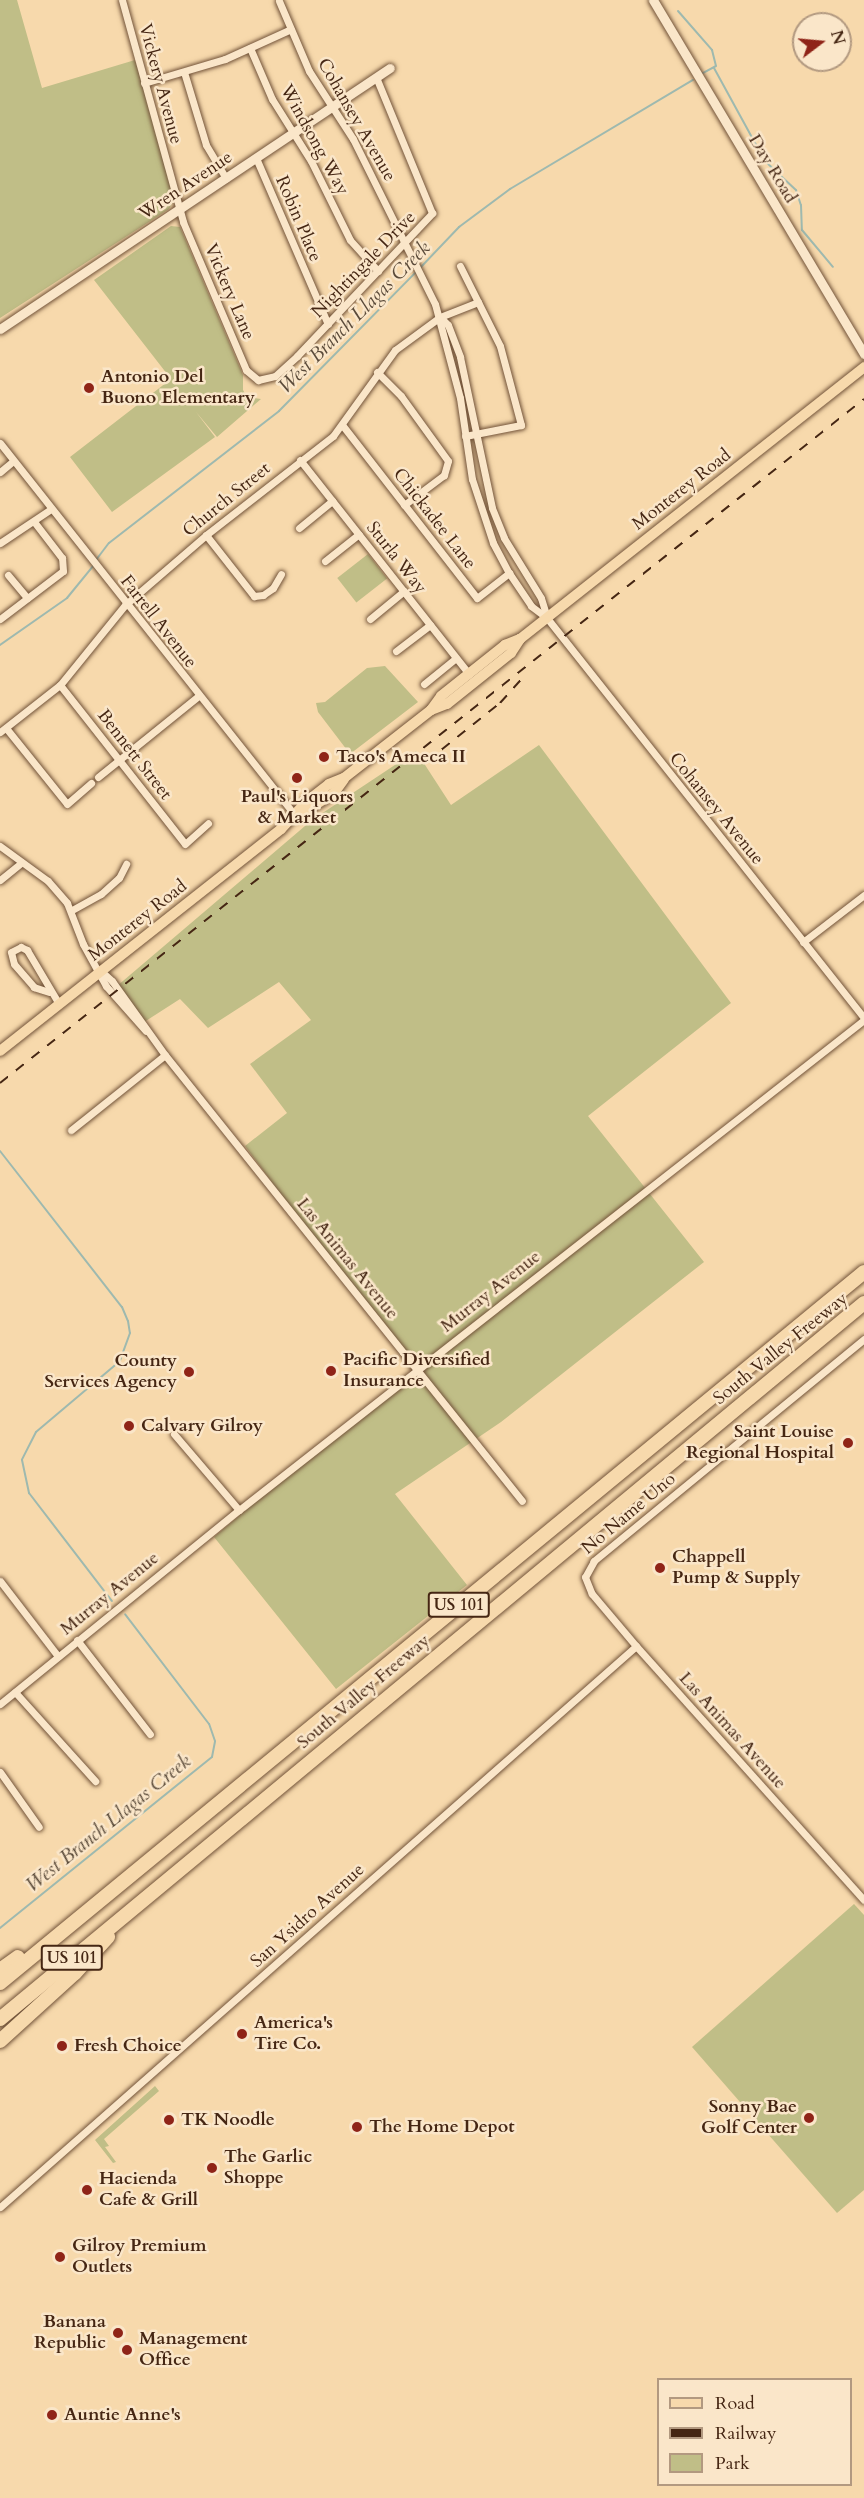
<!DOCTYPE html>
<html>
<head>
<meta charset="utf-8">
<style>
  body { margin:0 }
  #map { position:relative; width:864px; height:2498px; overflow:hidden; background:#f7d9ac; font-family:Cardo,serif }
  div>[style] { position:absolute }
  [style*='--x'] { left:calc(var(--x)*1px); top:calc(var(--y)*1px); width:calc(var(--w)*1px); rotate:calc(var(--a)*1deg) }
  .green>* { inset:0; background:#c0be87; transform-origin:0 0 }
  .stream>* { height:2px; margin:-1px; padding:0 1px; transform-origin:1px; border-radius:1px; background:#9eb9af }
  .roads { filter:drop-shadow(0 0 2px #725339) drop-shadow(0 0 2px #725339) }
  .minor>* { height:7px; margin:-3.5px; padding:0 3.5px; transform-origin:3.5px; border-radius:3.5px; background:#fae6c9 }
  .tertiary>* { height:9px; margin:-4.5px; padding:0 4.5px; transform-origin:4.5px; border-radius:4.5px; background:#fae6c9 }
  .primary>* { height:10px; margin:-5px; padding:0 5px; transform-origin:5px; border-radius:5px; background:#f7d9ac }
  .motorway>* { height:14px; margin:-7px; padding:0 7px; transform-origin:7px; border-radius:7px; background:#f7d9ac }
  .rail>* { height:2px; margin-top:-1px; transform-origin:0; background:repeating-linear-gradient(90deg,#452613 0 10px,transparent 0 20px) }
  .dots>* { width:16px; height:16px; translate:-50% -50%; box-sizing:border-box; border:3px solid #fae6c9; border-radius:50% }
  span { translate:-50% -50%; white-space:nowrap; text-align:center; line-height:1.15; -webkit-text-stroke:5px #fae6c9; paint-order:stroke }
  .shield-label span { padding:2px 4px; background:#fae6c9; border:2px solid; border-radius:4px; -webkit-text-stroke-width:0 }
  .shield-label { font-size:16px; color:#452613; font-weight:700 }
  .street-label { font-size:18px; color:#452613 }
  .poi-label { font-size:18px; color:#452613; font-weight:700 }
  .left { translate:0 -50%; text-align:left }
  .right { translate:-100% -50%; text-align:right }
  .water-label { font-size:20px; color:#5b4b3a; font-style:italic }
  .legend { position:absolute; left:657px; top:2378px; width:195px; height:108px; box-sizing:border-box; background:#fae6c9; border:2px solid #b29980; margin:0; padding:8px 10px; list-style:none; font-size:18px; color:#452613 }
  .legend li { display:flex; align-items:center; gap:12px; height:30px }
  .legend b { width:30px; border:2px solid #b29980 }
  .north { position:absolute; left:792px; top:12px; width:60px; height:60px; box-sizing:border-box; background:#fae6c9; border:2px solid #b29980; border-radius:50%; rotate:74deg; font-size:16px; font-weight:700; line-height:24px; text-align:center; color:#452613 }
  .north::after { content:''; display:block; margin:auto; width:21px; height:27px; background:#8f2418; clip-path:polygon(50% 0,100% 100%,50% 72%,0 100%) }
</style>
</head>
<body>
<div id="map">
  <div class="green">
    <div style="clip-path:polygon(0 0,17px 0,42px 88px,135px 60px,178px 194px,169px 209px,0 318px)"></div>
    <div style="clip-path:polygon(171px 226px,180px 227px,243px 375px,243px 390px,247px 397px,261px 399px,217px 437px,196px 412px,215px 437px,112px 512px,70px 457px,171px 379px,94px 280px)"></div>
    <div style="left:368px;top:554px;width:31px;height:39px;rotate:52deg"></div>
    <div style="clip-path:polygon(385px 666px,418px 702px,350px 754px,318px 712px,316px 703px,325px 702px,367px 668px)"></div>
    <div style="clip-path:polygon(539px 745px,731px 1003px,588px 1116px,704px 1262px,501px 1422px,395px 1494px,467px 1585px,336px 1689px,214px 1537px,336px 1434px,415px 1374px,245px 1146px,287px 1113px,250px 1064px,311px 1020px,279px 982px,208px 1028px,180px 999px,138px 1026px,110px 992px,312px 820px,416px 751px,451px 805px)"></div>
    <div style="clip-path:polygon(854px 1904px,864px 1915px,864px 2190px,837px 2213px,692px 2047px)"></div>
    <div style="clip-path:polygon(155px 2086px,159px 2091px,104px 2139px,109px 2146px,105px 2147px,116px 2162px,113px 2163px,95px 2140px)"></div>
  </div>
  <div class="stream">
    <div style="--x:678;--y:11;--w:52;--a:48.9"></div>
    <div style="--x:712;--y:50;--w:16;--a:76"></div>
    <div style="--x:716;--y:66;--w:15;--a:152"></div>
    <div style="--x:714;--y:68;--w:106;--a:61.3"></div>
    <div style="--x:765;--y:161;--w:42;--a:43.1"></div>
    <div style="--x:796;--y:190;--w:16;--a:72"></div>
    <div style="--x:801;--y:205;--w:25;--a:88"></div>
    <div style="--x:802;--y:230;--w:48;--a:50"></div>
    <div style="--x:420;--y:268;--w:57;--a:-46.4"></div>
    <div style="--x:459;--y:227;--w:64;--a:-36.7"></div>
    <div style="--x:510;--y:189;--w:213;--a:-30.8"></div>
    <div style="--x:96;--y:560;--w:21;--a:-53"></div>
    <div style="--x:109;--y:543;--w:215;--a:-37.8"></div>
    <div style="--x:279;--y:411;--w:195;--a:-45.4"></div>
    <div style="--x:0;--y:645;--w:82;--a:-35"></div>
    <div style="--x:67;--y:598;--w:43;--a:-50.7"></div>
    <div style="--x:0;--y:1151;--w:198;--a:52"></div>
    <div style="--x:122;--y:1307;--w:15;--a:67"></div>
    <div style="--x:128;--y:1321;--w:12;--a:81"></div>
    <div style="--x:130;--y:1333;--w:30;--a:110"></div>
    <div style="--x:120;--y:1361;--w:110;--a:139.8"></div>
    <div style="--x:36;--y:1432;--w:31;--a:117"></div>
    <div style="--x:22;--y:1460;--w:34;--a:78"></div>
    <div style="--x:29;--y:1493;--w:136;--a:52.5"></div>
    <div style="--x:0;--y:1928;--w:272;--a:-38.9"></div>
    <div style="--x:212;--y:1757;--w:16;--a:-79"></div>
    <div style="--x:215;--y:1741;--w:18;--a:-109"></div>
    <div style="--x:209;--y:1724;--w:138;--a:-127.4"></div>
  </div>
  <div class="roads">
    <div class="minor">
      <div style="--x:122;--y:0;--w:230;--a:74.6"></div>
      <div style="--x:183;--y:222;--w:161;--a:66.9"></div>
      <div style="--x:246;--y:370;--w:16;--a:40"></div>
      <div style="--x:258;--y:380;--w:17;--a:-13"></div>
      <div style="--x:275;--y:376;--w:30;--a:-42"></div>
      <div style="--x:297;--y:356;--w:197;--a:-46.6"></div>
      <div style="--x:432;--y:213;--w:147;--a:-112.4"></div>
      <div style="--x:279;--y:1;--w:76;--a:66.8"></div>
      <div style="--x:309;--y:71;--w:81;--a:57.1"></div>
      <div style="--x:353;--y:139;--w:184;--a:63.6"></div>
      <div style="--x:435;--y:304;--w:97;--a:75.1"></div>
      <div style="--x:460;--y:398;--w:82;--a:81.6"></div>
      <div style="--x:472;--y:479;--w:67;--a:71.8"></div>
      <div style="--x:493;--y:543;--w:34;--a:62"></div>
      <div style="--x:509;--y:573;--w:40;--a:56"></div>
      <div style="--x:531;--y:606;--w:20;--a:37"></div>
      <div style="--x:547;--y:618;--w:510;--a:51.6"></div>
      <div style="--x:250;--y:48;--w:56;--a:66.7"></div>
      <div style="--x:272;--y:99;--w:73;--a:57.8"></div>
      <div style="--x:311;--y:161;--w:88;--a:63.7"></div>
      <div style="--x:350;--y:240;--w:42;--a:47.9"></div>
      <div style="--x:184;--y:72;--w:76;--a:73.2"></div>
      <div style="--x:206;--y:145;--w:39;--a:59"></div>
      <div style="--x:144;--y:83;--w:84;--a:-16.5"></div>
      <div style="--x:225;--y:59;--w:72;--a:-24.4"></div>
      <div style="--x:256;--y:158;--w:181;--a:66.6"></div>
      <div style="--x:460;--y:266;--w:89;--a:63.4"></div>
      <div style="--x:500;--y:346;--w:82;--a:75.1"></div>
      <div style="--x:521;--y:425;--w:57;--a:168.9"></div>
      <div style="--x:440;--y:317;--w:11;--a:45"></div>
      <div style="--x:448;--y:325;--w:34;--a:69"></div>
      <div style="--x:460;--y:357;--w:154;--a:78"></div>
      <div style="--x:492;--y:508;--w:32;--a:68"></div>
      <div style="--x:504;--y:538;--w:70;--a:58.3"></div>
      <div style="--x:541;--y:598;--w:21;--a:73"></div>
      <div style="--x:377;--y:372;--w:34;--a:45"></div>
      <div style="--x:401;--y:396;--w:80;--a:54.1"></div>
      <div style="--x:448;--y:461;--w:15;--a:106"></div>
      <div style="--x:444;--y:475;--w:50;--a:143.1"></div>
      <div style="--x:343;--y:426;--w:218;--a:52.1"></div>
      <div style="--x:477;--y:598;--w:41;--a:-38"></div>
      <div style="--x:0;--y:443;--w:477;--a:51.6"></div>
      <div style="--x:300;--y:460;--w:273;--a:51.7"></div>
      <div style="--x:0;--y:472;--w:17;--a:-40"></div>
      <div style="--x:299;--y:528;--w:43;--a:-39.3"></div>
      <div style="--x:206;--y:535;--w:78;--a:51.8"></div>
      <div style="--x:254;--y:596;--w:9;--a:-6"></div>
      <div style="--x:263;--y:595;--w:12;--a:-35"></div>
      <div style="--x:273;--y:588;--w:16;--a:-60"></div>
      <div style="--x:0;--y:543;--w:61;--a:-33.7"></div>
      <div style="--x:325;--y:561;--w:43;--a:-38.5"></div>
      <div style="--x:8;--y:575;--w:30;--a:50"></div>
      <div style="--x:0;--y:619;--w:79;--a:-37.3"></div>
      <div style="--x:63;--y:571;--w:13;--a:-94"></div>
      <div style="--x:62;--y:558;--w:44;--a:-127.6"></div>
      <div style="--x:370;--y:619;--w:44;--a:-39.5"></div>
      <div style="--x:396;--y:651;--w:43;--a:-37.4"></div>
      <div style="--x:424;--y:684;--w:41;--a:-39.1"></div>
      <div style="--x:60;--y:685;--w:202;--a:51.8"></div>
      <div style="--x:185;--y:844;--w:31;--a:-42"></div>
      <div style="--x:6;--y:728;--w:97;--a:51.2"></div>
      <div style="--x:67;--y:804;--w:32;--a:-41"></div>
      <div style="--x:0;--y:732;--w:76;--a:-38.1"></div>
      <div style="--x:60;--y:685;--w:103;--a:-50.9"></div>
      <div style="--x:125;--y:605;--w:107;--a:-40.8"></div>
      <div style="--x:206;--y:535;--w:161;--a:-37.9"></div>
      <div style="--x:333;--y:436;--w:106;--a:-54.2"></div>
      <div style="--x:395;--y:350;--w:56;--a:-36.3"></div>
      <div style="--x:440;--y:317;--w:41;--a:-21.5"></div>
      <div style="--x:98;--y:777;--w:127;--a:-38.9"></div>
      <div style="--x:0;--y:846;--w:59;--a:36.1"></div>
      <div style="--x:48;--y:881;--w:29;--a:49"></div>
      <div style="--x:67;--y:903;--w:44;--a:68.7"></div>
      <div style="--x:83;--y:944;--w:48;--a:61.3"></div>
      <div style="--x:106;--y:986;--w:60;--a:48.4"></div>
      <div style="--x:0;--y:880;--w:28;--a:-39"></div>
      <div style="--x:72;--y:910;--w:33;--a:-29"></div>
      <div style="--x:101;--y:894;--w:24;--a:-42"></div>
      <div style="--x:119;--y:878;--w:16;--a:-63"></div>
      <div style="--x:803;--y:942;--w:77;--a:-37.6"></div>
      <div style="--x:101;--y:971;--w:15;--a:42"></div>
      <div style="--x:112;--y:981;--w:91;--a:54.4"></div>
      <div style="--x:165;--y:1055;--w:571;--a:51.32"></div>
      <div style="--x:49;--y:992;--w:16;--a:-162"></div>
      <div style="--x:34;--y:987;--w:30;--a:-131"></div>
      <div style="--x:14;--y:964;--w:12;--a:-104"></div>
      <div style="--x:11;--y:952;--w:11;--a:-27"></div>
      <div style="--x:21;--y:947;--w:7;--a:27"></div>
      <div style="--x:27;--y:950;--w:63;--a:59.3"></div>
      <div style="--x:71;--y:1130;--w:120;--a:-38.6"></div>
      <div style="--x:864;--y:1339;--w:350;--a:140.6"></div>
      <div style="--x:594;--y:1561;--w:18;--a:119"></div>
      <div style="--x:585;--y:1577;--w:18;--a:68"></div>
      <div style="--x:592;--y:1594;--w:68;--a:49.8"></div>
      <div style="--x:636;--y:1646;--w:341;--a:48.1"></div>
      <div style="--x:174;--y:1434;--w:100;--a:49.5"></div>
      <div style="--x:0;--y:1581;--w:93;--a:52.4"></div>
      <div style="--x:77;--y:1640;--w:119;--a:52.2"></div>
      <div style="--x:15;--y:1692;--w:120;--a:48"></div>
      <div style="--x:0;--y:1704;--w:308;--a:-39.1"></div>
      <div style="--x:239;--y:1510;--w:794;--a:-38.1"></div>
      <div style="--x:0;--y:1772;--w:67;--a:54.7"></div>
      <div style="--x:0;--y:2207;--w:848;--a:-41.41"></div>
    </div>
    <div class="tertiary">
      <div style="--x:653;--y:0;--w:412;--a:59.2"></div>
      <div style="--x:0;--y:329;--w:469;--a:-33.8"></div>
    </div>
    <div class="primary">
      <div style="--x:431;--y:710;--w:17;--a:-54"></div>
      <div style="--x:441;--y:696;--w:82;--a:-38.6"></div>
      <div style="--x:505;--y:645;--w:16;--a:-22"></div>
      <div style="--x:520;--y:639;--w:439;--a:-38.3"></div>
      <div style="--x:296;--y:817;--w:45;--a:-32.3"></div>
      <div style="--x:334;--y:793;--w:17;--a:-54"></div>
      <div style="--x:0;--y:1051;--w:358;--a:-38.3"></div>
      <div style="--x:281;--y:829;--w:37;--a:-47"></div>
      <div style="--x:306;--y:802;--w:29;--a:-38"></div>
      <div style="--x:329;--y:784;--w:16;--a:-22"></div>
      <div style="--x:344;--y:778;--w:110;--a:-38"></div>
      <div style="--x:431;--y:710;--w:17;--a:-21"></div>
      <div style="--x:447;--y:704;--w:82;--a:-38.6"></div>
      <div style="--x:511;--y:653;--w:17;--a:-57"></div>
    </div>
    <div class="motorway">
      <div style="--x:0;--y:1970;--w:22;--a:-36"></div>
      <div style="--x:0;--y:1983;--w:1119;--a:-39.45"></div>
      <div style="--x:0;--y:2019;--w:1122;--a:-39.65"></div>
      <div style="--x:0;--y:2041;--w:101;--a:-42.2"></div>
      <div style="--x:75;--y:1973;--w:49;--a:-47.5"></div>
    </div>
  </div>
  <div class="rail">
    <div style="--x:426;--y:762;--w:95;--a:-38.6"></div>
    <div style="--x:500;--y:703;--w:38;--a:-48"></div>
    <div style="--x:0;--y:1083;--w:1102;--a:-38.37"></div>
  </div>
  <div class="dots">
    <div style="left:89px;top:388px;background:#8f2418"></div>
    <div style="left:324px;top:757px;background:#8f2418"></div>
    <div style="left:297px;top:778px;background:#8f2418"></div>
    <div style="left:331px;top:1371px;background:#8f2418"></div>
    <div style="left:189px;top:1372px;background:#8f2418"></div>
    <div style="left:129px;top:1426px;background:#8f2418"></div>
    <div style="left:848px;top:1443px;background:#8f2418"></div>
    <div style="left:660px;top:1568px;background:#8f2418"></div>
    <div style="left:242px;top:2034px;background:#8f2418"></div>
    <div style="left:62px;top:2046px;background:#8f2418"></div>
    <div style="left:809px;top:2118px;background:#8f2418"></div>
    <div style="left:169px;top:2120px;background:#8f2418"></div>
    <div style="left:357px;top:2127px;background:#8f2418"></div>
    <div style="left:212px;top:2168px;background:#8f2418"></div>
    <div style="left:87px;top:2190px;background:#8f2418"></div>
    <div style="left:60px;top:2257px;background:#8f2418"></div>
    <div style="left:118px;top:2333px;background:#8f2418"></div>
    <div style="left:127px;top:2350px;background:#8f2418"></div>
    <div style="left:52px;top:2415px;background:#8f2418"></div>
  </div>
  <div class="shield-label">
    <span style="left:459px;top:1605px">US 101</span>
    <span style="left:72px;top:1958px">US 101</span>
  </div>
  <div class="street-label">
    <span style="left:160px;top:84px;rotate:75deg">Vickery Avenue</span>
    <span style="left:356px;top:120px;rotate:60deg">Cohansey Avenue</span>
    <span style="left:314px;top:140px;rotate:61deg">Windsong Way</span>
    <span style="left:772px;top:169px;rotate:59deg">Day Road</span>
    <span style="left:186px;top:186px;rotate:-34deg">Wren Avenue</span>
    <span style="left:298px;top:219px;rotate:67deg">Robin Place</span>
    <span style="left:364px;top:265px;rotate:-46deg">Nightingale Drive</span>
    <span style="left:229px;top:292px;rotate:67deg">Vickery Lane</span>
    <span style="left:682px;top:490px;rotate:-38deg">Monterey Road</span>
    <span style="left:227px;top:500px;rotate:-39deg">Church Street</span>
    <span style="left:434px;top:519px;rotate:52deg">Chickadee Lane</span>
    <span style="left:396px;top:558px;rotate:52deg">Sturla Way</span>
    <span style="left:158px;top:622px;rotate:52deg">Farrell Avenue</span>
    <span style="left:134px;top:755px;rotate:52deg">Bennett Street</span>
    <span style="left:716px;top:809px;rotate:51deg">Cohansey Avenue</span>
    <span style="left:138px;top:921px;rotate:-38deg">Monterey Road</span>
    <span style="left:347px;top:1259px;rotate:51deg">Las Animas Avenue</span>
    <span style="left:491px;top:1292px;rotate:-38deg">Murray Avenue</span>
    <span style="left:781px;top:1349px;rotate:-39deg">South Valley Freeway</span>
    <span style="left:629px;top:1514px;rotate:-40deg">No Name Uno</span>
    <span style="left:110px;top:1594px;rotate:-39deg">Murray Avenue</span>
    <span style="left:364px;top:1692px;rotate:-40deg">South Valley Freeway</span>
    <span style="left:732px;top:1731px;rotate:48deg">Las Animas Avenue</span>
    <span style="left:308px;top:1916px;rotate:-42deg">San Ysidro Avenue</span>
  </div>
  <div class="poi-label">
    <span class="left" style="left:101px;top:388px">Antonio Del<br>Buono Elementary</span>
    <span class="left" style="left:336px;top:757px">Taco's Ameca II</span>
    <span style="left:297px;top:808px">Paul's Liquors<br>&amp; Market</span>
    <span class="left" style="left:343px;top:1371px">Pacific Diversified<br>Insurance</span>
    <span class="right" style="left:177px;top:1372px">County<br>Services Agency</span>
    <span class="left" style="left:141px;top:1426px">Calvary Gilroy</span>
    <span class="right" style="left:834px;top:1443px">Saint Louise<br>Regional Hospital</span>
    <span class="left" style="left:672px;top:1568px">Chappell<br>Pump &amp; Supply</span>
    <span class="left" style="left:254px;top:2034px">America's<br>Tire Co.</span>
    <span class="left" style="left:74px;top:2046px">Fresh Choice</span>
    <span class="right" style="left:797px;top:2118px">Sonny Bae<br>Golf Center</span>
    <span class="left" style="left:181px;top:2120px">TK Noodle</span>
    <span class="left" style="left:369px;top:2127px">The Home Depot</span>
    <span class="left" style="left:224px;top:2168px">The Garlic<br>Shoppe</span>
    <span class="left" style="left:99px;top:2190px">Hacienda<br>Cafe &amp; Grill</span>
    <span class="left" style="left:72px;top:2257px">Gilroy Premium<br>Outlets</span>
    <span class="right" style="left:106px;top:2333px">Banana<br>Republic</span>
    <span class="left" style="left:139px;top:2350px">Management<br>Office</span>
    <span class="left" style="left:64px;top:2415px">Auntie Anne's</span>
  </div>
  <div class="water-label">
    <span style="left:354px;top:317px;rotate:-45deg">West Branch Llagas Creek</span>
    <span style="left:108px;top:1823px;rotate:-39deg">West Branch Llagas Creek</span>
  </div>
  <ul class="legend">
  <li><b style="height:8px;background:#f7d9ac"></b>Road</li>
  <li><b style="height:8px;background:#452613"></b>Railway</li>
  <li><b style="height:16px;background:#c0be87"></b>Park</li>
  </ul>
  <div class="north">N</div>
</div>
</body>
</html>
